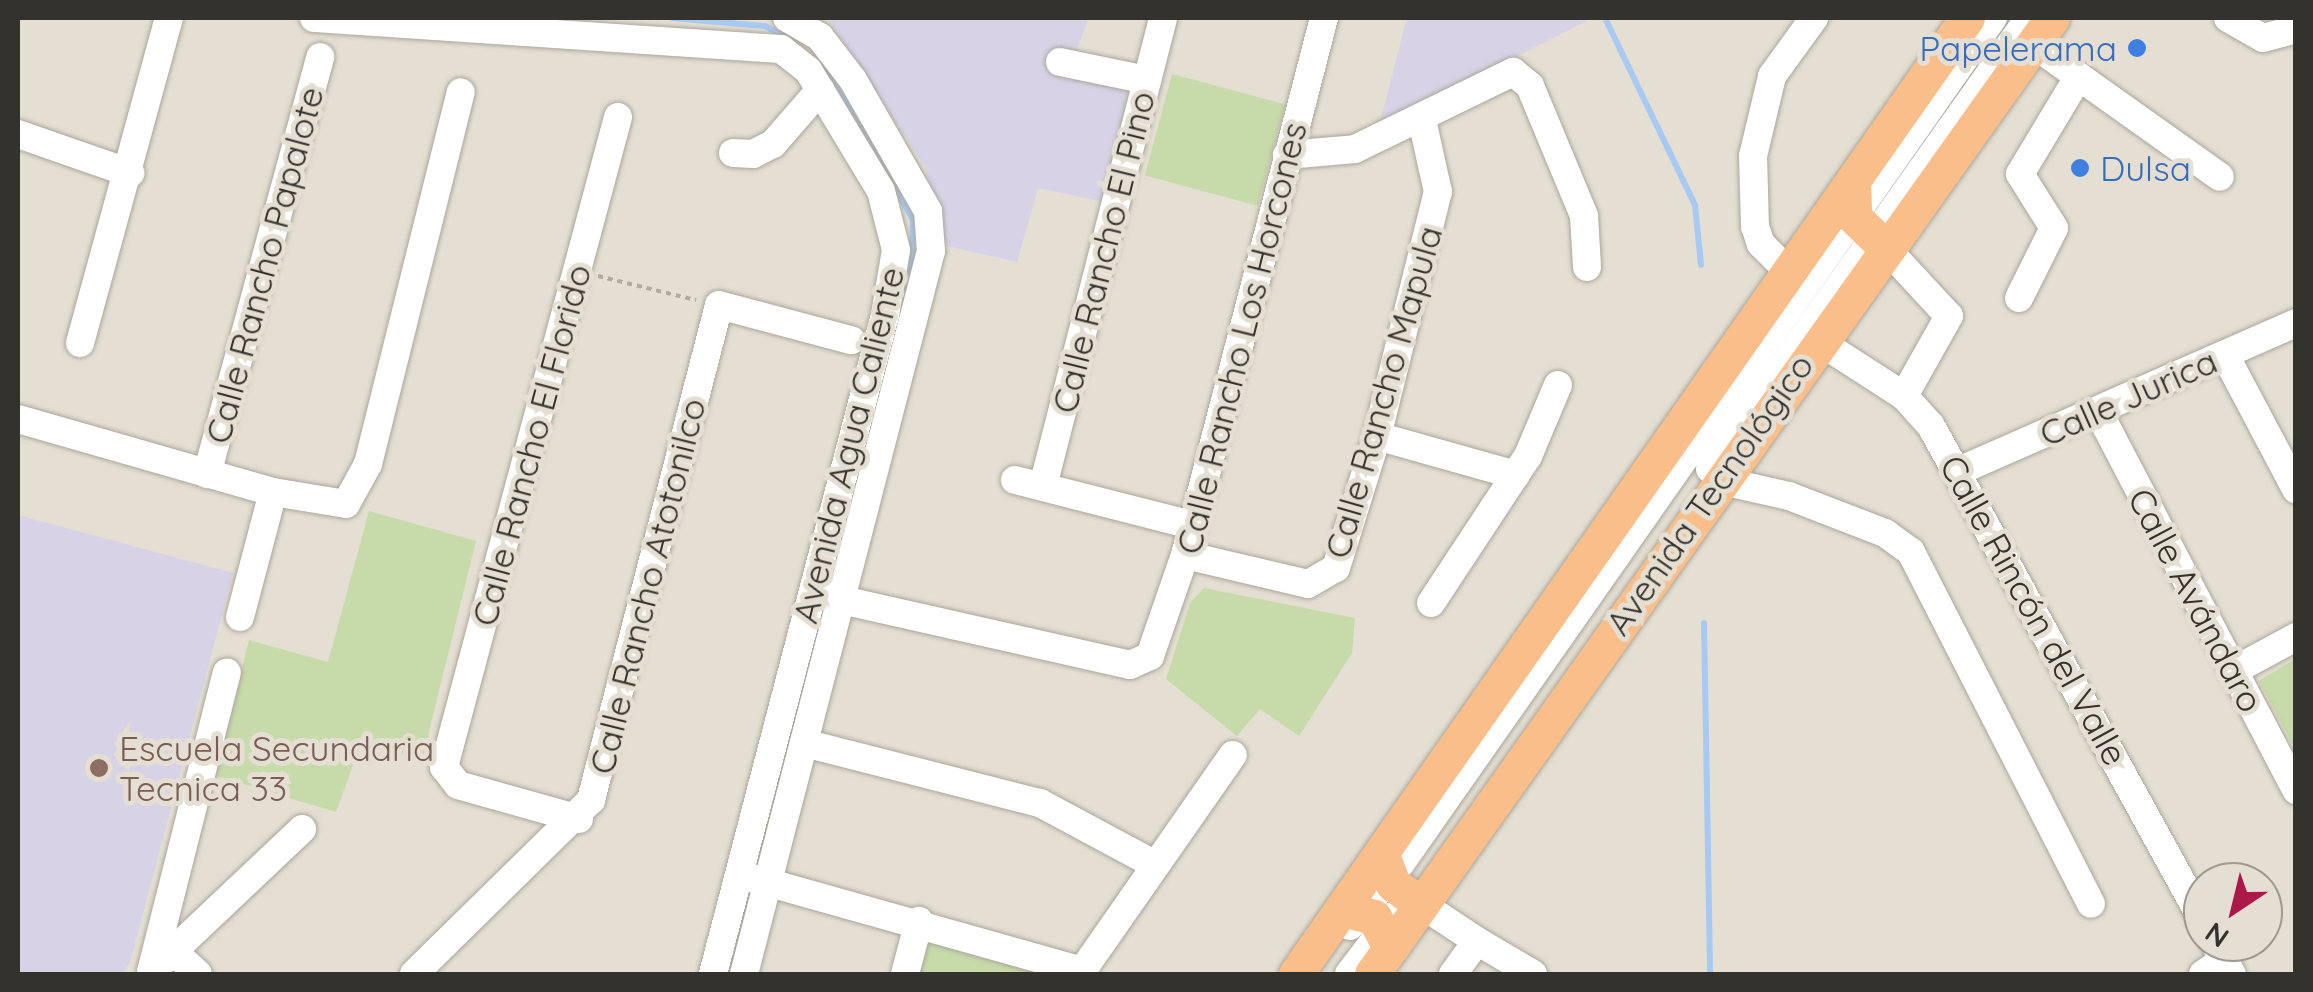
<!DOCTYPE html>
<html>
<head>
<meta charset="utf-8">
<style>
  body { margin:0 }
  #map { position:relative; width:2313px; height:992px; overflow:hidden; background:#e4dfd2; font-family:Quicksand,sans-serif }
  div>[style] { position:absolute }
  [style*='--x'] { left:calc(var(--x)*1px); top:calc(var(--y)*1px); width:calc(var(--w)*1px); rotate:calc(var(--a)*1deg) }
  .education>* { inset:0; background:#d8d2e7 }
  .green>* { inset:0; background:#c7daaa; transform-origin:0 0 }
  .stream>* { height:6px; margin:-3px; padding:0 3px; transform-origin:3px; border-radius:3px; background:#a7c9f2 }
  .path>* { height:4px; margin-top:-2px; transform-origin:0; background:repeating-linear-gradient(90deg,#afaba0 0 5px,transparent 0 10px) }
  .roads { filter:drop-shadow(0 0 2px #aba69a) drop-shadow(0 0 2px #aba69a) }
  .minor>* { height:28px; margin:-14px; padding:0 14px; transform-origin:14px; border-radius:14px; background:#fff }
  .major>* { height:35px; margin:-17.5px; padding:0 17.5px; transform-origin:17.5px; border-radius:17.5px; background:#fabe8b }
  .dots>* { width:28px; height:28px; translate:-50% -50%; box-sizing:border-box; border:5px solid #e4dfd2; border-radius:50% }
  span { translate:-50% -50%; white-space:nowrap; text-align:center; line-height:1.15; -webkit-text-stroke:10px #e4dfd2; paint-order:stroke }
  .shop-label { font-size:35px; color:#366cbe }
  .right { translate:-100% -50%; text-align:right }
  .left { translate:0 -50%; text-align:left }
  .street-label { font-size:35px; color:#34322d }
  .education-label { font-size:35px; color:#785e54 }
  .frame { position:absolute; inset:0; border:20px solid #34322d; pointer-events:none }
  .north { position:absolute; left:2183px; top:862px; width:100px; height:100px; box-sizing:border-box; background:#e4dfd2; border:2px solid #9e9a90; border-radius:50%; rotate:215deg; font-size:28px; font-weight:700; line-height:40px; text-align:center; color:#34322d }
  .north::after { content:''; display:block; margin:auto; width:35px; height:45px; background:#ac1847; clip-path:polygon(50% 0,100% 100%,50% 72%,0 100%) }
</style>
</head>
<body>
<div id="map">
  <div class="education">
    <div style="clip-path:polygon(828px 18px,1089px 18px,1075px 54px,1133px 67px,1104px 202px,1038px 188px,1017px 262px,947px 246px,925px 167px)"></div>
    <div style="clip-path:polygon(1407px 18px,1585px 18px,1587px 21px,1379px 126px)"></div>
    <div style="clip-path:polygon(18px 515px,233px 573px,130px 963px,122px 974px,18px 974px)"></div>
  </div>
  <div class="green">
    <div style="left:1172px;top:74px;width:117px;height:105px;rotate:15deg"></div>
    <div style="clip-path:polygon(369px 511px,476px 541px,422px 760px,361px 743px,336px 812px,216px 776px,249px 640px,328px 662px)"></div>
    <div style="clip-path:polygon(1204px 588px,1355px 618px,1352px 653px,1299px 736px,1260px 709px,1237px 736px,1166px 679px,1190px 603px)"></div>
    <div style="clip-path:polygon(2295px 659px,2295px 749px,2259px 681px)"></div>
    <div style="clip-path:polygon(917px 934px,1053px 974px,908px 974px)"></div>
  </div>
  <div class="stream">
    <div style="--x:672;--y:18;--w:93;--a:4.9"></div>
    <div style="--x:765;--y:26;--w:27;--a:28"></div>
    <div style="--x:1605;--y:18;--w:208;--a:64.3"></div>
    <div style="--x:1695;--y:205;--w:60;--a:84.3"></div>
    <div style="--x:824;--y:71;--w:22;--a:47"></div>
    <div style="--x:839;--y:87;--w:152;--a:60.9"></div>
    <div style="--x:913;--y:220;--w:43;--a:91.3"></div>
    <div style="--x:912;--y:263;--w:55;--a:104.8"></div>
    <div style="--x:832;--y:574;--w:144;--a:-75.5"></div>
    <div style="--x:1704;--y:623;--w:351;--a:89"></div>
  </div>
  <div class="path">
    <div style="--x:598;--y:276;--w:101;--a:13.8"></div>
  </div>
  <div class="roads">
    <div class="minor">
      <div style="--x:314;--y:18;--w:468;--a:3.8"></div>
      <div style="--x:781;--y:49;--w:34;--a:38"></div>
      <div style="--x:808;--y:70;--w:141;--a:58.9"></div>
      <div style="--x:881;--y:191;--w:61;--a:75.7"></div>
      <div style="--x:896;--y:250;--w:66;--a:99.6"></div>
      <div style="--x:885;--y:315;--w:681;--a:104.63"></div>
      <div style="--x:2228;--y:18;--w:40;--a:29.7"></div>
      <div style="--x:2263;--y:38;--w:34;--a:-15"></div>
      <div style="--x:2033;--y:44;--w:229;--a:35.4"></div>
      <div style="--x:1060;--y:62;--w:89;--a:11.7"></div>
      <div style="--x:18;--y:134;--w:119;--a:19.2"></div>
      <div style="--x:733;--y:153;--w:20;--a:3"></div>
      <div style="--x:753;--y:154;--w:22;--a:-27"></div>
      <div style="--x:773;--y:144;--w:72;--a:-49"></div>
      <div style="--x:1287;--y:155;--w:68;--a:-5"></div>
      <div style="--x:1355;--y:149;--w:176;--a:-26"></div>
      <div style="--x:1513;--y:72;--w:22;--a:39"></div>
      <div style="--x:1530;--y:86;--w:141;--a:67.4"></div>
      <div style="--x:1584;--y:216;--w:51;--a:86.6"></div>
      <div style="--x:1885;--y:247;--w:94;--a:47.2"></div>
      <div style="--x:1949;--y:316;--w:92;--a:119.4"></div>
      <div style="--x:1789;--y:272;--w:40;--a:-135"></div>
      <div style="--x:1761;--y:244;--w:18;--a:-109"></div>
      <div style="--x:1755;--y:227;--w:71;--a:-91.6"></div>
      <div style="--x:1753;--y:156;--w:82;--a:-76.6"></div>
      <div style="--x:1772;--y:76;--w:72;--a:-54.1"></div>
      <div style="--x:2019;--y:298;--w:78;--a:-63.4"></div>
      <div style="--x:2054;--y:228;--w:64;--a:-122.2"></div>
      <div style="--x:2020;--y:174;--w:114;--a:-59"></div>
      <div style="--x:1817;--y:340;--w:103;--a:32.8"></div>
      <div style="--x:1904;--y:396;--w:40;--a:48"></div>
      <div style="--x:1931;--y:426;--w:565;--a:61.21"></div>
      <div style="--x:80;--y:343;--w:337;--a:-74.7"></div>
      <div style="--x:2225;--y:355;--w:152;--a:62.1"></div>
      <div style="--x:2098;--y:411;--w:428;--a:62.4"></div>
      <div style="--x:18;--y:419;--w:265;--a:16"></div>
      <div style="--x:273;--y:492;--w:74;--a:9.3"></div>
      <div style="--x:346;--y:504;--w:46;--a:-61.2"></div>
      <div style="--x:368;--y:464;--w:383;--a:-76"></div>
      <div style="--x:1377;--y:436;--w:144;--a:15.7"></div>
      <div style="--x:1710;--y:469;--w:552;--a:-54.73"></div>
      <div style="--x:1961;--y:470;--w:366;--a:-23.7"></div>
      <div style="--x:207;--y:474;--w:432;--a:-74.8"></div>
      <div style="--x:1015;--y:480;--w:182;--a:14.3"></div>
      <div style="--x:1718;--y:480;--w:73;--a:12.7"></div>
      <div style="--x:1789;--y:496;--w:103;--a:21.1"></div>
      <div style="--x:1885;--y:533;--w:32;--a:36"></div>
      <div style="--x:1911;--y:552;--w:395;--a:62.9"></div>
      <div style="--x:1043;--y:486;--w:483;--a:-75.6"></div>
      <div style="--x:1185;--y:555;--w:126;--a:13.3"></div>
      <div style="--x:1308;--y:584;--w:32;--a:-30"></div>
      <div style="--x:1336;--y:568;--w:138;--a:-72.7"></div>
      <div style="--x:1377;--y:436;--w:252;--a:-76"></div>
      <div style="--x:1438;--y:192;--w:74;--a:-102.5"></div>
      <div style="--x:824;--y:596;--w:314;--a:12.7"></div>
      <div style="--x:1130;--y:665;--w:22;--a:-24"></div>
      <div style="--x:1150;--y:656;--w:107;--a:-70.9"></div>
      <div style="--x:1185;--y:555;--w:555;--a:-75.49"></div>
      <div style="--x:1431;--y:603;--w:176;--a:-56.6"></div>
      <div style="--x:1528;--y:456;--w:77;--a:-67.1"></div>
      <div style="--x:240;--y:617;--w:129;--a:-75.2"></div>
      <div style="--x:2233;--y:671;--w:72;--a:-28.4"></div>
      <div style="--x:804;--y:743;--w:244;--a:14.3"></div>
      <div style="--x:1040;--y:803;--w:129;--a:28.2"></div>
      <div style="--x:579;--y:819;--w:126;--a:-164.3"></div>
      <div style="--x:458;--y:785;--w:23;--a:-128"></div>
      <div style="--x:444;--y:767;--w:673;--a:-75.01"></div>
      <div style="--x:752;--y:878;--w:343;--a:15.7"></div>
      <div style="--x:1421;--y:904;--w:67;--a:33.5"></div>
      <div style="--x:1477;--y:941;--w:41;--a:126"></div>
      <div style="--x:1350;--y:926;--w:81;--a:-51"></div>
      <div style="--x:1401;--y:863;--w:1032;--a:-54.99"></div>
      <div style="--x:1477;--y:941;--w:65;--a:30.5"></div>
      <div style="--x:163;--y:942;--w:47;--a:42.4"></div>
      <div style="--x:2214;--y:942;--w:37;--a:61"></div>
      <div style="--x:151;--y:972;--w:309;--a:-75.8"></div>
      <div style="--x:151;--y:972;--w:208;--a:-43.4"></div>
      <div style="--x:414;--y:974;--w:248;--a:-44.5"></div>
      <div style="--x:591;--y:800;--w:511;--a:-75.5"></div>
      <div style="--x:719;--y:305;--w:137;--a:14.9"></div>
      <div style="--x:744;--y:974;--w:747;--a:-75.5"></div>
      <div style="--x:931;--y:251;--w:40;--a:-94.3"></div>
      <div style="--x:928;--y:211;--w:151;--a:-119.8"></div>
      <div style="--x:853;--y:80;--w:54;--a:-127.5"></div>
      <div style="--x:820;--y:37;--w:38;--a:-150"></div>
      <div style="--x:905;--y:974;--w:55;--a:-75.2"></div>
      <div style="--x:1080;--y:974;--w:267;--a:-55.1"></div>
      <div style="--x:1349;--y:974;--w:73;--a:-52.8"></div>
      <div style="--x:2203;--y:974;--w:25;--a:-34"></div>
    </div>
    <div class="major">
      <div style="--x:1853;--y:181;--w:36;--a:88"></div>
      <div style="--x:1854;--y:217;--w:43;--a:44.1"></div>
      <div style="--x:1382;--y:855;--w:31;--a:69"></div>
      <div style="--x:1393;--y:884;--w:34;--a:36"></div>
      <div style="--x:1342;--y:909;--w:33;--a:14"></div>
      <div style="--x:1374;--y:917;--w:34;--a:62"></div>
      <div style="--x:1296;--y:974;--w:1168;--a:-54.94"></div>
      <div style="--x:1372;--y:974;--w:1173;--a:-54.58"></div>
    </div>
  </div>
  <div class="dots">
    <div style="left:2137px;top:48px;background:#3f7fe0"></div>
    <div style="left:2080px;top:168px;background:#3f7fe0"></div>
    <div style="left:99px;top:768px;background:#8d6e63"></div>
  </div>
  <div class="shop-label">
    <span class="right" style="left:2117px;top:48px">Papelerama</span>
    <span class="left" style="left:2100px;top:168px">Dulsa</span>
  </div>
  <div class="street-label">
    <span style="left:1103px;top:252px;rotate:-76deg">Calle Rancho El Pino</span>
    <span style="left:264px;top:265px;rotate:-75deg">Calle Rancho Papalote</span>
    <span style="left:1241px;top:338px;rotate:-76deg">Calle Rancho Los Horcones</span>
    <span style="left:1383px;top:392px;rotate:-74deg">Calle Rancho Mapula</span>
    <span style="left:2128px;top:397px;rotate:-24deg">Calle Jurica</span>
    <span style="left:531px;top:445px;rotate:-75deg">Calle Rancho El Florido</span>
    <span style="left:848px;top:445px;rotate:-76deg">Avenida Agua Caliente</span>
    <span style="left:1709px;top:494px;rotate:-55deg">Avenida Tecnológico</span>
    <span style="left:647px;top:586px;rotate:-76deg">Calle Rancho Atotonilco</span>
    <span style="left:2196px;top:600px;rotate:62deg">Calle Avándaro</span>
    <span style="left:2034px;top:610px;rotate:61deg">Calle Rincón del Valle</span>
  </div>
  <div class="education-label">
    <span class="left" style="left:119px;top:768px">Escuela Secundaria<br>Tecnica 33</span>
  </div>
  <div class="frame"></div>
  <div class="north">N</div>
</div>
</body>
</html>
